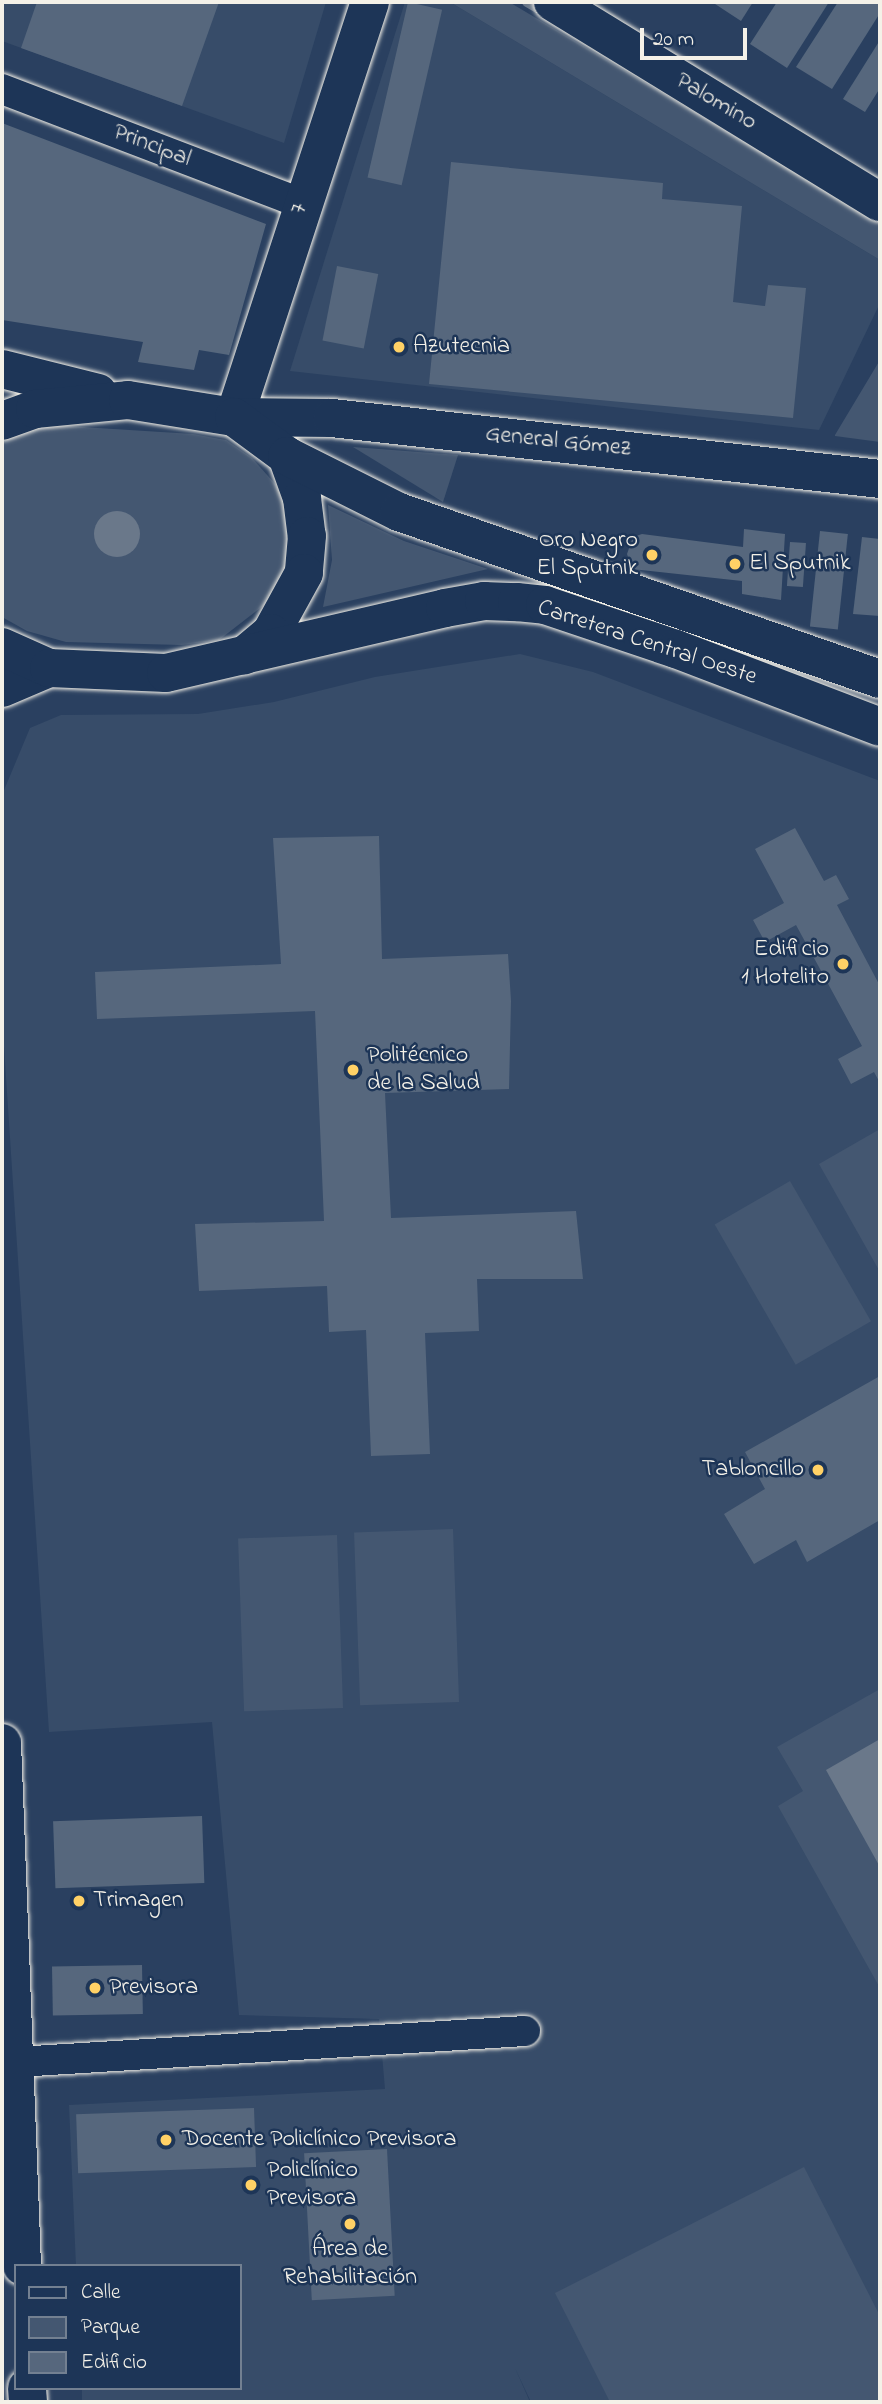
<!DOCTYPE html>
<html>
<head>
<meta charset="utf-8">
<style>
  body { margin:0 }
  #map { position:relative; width:882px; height:2404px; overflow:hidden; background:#2a4060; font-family:"Indie Flower",sans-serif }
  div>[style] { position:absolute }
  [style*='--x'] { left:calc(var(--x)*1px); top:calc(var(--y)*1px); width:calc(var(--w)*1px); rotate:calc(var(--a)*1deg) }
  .built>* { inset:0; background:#374c69 }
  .green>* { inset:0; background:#445771; transform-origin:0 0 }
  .water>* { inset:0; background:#6a788a }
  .round { border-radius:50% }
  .stream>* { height:10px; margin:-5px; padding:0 5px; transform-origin:5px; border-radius:5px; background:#6a788a }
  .building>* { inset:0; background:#56677d; transform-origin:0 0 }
  .roads { filter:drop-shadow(0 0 2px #f4f1e8) drop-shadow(0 0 2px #f4f1e8) }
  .street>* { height:30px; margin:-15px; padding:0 15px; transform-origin:15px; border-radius:15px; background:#1d3557 }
  .secondary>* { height:38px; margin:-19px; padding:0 19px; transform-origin:19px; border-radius:19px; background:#1d3557 }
  .primary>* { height:38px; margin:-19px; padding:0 19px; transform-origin:19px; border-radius:19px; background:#1d3557 }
  .dots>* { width:19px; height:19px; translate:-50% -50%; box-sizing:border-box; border:4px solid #1d3557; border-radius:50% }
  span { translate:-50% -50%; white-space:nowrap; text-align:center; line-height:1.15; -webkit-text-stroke:5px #1d3557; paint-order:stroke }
  .street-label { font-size:24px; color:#f4f1e8 }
  .poi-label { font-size:24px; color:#f4f1e8 }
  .left { translate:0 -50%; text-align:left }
  .right { translate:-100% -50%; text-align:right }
  .frame { position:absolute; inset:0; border:4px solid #f4f1e8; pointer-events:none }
  .legend { position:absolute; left:14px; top:2264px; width:228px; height:126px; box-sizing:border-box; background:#1d3557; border:2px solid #738091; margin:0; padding:9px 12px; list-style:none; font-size:21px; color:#f4f1e8 }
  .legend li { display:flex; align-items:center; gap:14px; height:35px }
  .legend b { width:35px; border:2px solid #738091 }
  .scale { position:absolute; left:640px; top:28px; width:107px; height:32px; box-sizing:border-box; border:4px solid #f4f1e8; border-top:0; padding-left:9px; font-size:21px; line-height:24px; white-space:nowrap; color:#f4f1e8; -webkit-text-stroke:5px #1d3557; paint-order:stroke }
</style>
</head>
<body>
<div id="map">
  <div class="built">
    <div style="clip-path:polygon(2px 2px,326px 2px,284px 143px,2px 41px)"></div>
    <div style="clip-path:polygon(405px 2px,450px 2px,880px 260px,880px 303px,819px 430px,290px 371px)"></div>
    <div style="clip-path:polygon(520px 654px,593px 672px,880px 781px,880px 2402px,531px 2402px,515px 2368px,530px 2402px,82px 2402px,82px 2388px,240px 2388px,240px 2266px,76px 2266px,69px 2105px,385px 2089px,379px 2019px,239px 2015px,212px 1722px,49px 1732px,2px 1016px,2px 795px,30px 728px,61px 715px,198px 714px,274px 702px,375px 677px)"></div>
  </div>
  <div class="green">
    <div style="clip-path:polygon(450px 2px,509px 2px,880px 222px,880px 260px)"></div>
    <div style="clip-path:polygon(880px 360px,880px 442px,835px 436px,835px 435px)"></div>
    <div style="clip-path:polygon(50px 425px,193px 434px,226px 440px,252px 458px,276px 485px,288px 514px,290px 543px,285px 574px,268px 602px,219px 640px,182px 645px,66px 642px,27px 631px,2px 617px,2px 443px,17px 433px)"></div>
    <div style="clip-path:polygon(353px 447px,458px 455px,443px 502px)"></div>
    <div style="clip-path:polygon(328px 505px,404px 541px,488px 569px,323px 607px,332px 560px)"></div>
    <div style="clip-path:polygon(880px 1129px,880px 1272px,819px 1164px)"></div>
    <div style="left:790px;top:1181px;width:162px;height:87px;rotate:60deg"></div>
    <div style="left:453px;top:1529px;width:173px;height:99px;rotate:88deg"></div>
    <div style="left:337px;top:1535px;width:173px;height:99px;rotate:88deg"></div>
    <div style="clip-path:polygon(880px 1689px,880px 1988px,778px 1806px,803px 1791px,777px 1747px)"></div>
    <div style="clip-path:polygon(804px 2167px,880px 2316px,880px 2402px,610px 2402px,555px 2293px)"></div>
  </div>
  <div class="water">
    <div class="round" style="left:94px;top:511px;width:46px;height:46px"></div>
    <div style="clip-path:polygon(880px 1739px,880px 1867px,826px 1770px)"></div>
  </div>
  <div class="stream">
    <div style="--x:527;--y:2;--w:22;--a:30"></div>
  </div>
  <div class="building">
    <div style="clip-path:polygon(37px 2px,219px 2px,182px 106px,21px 48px)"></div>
    <div style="left:408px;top:2px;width:35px;height:180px;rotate:13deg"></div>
    <div style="clip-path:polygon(712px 2px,753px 2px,741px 21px)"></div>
    <div style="clip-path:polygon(777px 2px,829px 2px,787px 68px,750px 44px)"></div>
    <div style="clip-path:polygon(838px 2px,880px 2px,880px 13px,832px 89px,796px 67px)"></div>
    <div style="clip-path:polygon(880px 40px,880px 88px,865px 112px,843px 99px)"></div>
    <div style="clip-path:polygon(2px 123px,266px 224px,229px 355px,199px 350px,194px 370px,138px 362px,143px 342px,2px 320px)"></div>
    <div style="clip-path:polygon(451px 162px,663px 183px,662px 199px,742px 206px,733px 302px,765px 306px,768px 285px,806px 288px,793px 418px,429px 384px)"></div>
    <div style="left:337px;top:266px;width:42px;height:76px;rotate:11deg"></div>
    <div style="clip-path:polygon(744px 529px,785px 534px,781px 600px,742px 594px,742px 581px,632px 569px,627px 554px,633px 537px,642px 534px,743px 547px)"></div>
    <div style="left:820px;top:531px;width:28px;height:96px;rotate:6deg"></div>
    <div style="clip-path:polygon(862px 537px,880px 539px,880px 616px,853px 614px)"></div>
    <div style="left:790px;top:542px;width:16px;height:44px;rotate:4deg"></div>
    <div style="clip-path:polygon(795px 828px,824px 881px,836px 875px,849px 899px,837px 905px,880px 986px,880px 1083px,874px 1072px,851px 1084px,838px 1059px,862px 1046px,796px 925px,765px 942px,753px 920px,784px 903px,755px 849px)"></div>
    <div style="clip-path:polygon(379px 836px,382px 959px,508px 954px,511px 1001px,509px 1089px,385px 1093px,391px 1218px,576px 1211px,583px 1279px,477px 1279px,479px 1331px,425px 1333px,430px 1454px,371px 1456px,366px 1330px,329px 1332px,327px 1286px,199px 1291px,195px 1224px,324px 1221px,315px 1011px,97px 1019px,95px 972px,281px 964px,273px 838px)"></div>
    <div style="clip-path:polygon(880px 1376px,880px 1520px,807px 1562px,796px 1540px,754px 1564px,724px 1514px,765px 1489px,745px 1452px)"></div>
    <div style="left:202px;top:1816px;width:67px;height:149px;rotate:88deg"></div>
    <div style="left:142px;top:1965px;width:49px;height:90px;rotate:89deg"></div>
    <div style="left:254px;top:2108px;width:59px;height:178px;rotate:88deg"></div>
    <div style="left:387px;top:2149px;width:147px;height:83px;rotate:87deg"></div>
  </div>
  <div class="roads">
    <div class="street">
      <div style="--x:2;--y:89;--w:320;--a:20.9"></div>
      <div style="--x:17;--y:2062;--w:509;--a:-3.49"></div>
    </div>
    <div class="secondary">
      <div style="--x:370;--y:2;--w:437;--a:108.1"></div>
      <div style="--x:234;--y:417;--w:98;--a:0.6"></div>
      <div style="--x:332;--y:418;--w:551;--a:6.35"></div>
      <div style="--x:553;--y:2;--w:383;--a:31.5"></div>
      <div style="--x:2;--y:688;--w:51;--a:-23.1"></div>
      <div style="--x:2;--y:1743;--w:523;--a:87.81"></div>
      <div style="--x:27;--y:2388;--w:14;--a:86"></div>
    </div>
    <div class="primary">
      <div style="--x:2;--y:369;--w:99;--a:14"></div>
      <div style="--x:2;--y:421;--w:35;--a:-20"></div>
      <div style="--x:35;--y:409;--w:93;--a:-5.5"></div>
      <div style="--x:128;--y:400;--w:107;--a:9.1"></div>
      <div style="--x:234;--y:417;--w:66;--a:36.3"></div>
      <div style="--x:287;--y:456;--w:45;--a:70.3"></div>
      <div style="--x:302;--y:498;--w:38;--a:83"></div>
      <div style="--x:307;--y:536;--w:37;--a:95"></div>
      <div style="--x:304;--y:573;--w:68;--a:118.8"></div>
      <div style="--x:271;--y:633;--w:35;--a:140"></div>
      <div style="--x:287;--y:456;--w:125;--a:26.6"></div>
      <div style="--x:399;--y:512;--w:509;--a:19.15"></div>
      <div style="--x:2;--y:647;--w:51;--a:24.1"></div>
      <div style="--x:49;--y:668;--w:117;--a:2.4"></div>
      <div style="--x:166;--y:673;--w:286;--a:-13.1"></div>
      <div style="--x:445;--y:608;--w:40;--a:-10"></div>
      <div style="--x:484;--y:601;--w:33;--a:2"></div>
      <div style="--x:517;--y:602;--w:28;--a:6"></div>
      <div style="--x:545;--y:605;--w:138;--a:18.6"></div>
      <div style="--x:676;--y:649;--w:218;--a:20.9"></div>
    </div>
  </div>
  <div class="dots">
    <div style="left:399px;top:347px;background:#ffd166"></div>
    <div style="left:652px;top:555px;background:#ffd166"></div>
    <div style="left:735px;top:564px;background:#ffd166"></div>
    <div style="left:843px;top:964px;background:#ffd166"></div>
    <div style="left:353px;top:1070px;background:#ffd166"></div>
    <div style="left:818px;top:1470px;background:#ffd166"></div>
    <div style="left:79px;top:1901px;background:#ffd166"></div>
    <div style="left:95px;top:1988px;background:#ffd166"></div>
    <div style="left:166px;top:2140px;background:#ffd166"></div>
    <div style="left:251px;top:2185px;background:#ffd166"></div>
    <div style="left:350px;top:2224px;background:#ffd166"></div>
  </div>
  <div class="street-label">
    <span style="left:716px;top:102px;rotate:31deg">Palomino</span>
    <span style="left:152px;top:146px;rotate:21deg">Principal</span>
    <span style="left:300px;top:209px;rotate:-72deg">7</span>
    <span style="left:558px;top:442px;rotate:6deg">General Gómez</span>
    <span style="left:647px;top:643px;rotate:18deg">Carretera Central Oeste</span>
  </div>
  <div class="poi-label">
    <span class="left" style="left:413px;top:347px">Azutecnia</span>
    <span class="right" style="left:638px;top:555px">Oro Negro<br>El Sputnik</span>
    <span class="left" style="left:749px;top:564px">El Sputnik</span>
    <span class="right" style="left:829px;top:964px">Edificio<br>1 Hotelito</span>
    <span class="left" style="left:367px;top:1070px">Politécnico<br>de la Salud</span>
    <span class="right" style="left:804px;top:1470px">Tabloncillo</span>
    <span class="left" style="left:93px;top:1901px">Trimagen</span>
    <span class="left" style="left:109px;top:1988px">Previsora</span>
    <span class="left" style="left:182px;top:2140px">Docente Policlínico Previsora</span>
    <span class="left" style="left:267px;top:2185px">Policlínico<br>Previsora</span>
    <span style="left:350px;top:2264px">Área de<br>Rehabilitación</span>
  </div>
  <div class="frame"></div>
  <ul class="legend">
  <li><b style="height:9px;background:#1d3557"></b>Calle</li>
  <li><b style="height:19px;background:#445771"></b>Parque</li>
  <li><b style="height:19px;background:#56677d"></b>Edificio</li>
  </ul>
  <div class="scale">20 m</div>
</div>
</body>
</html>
